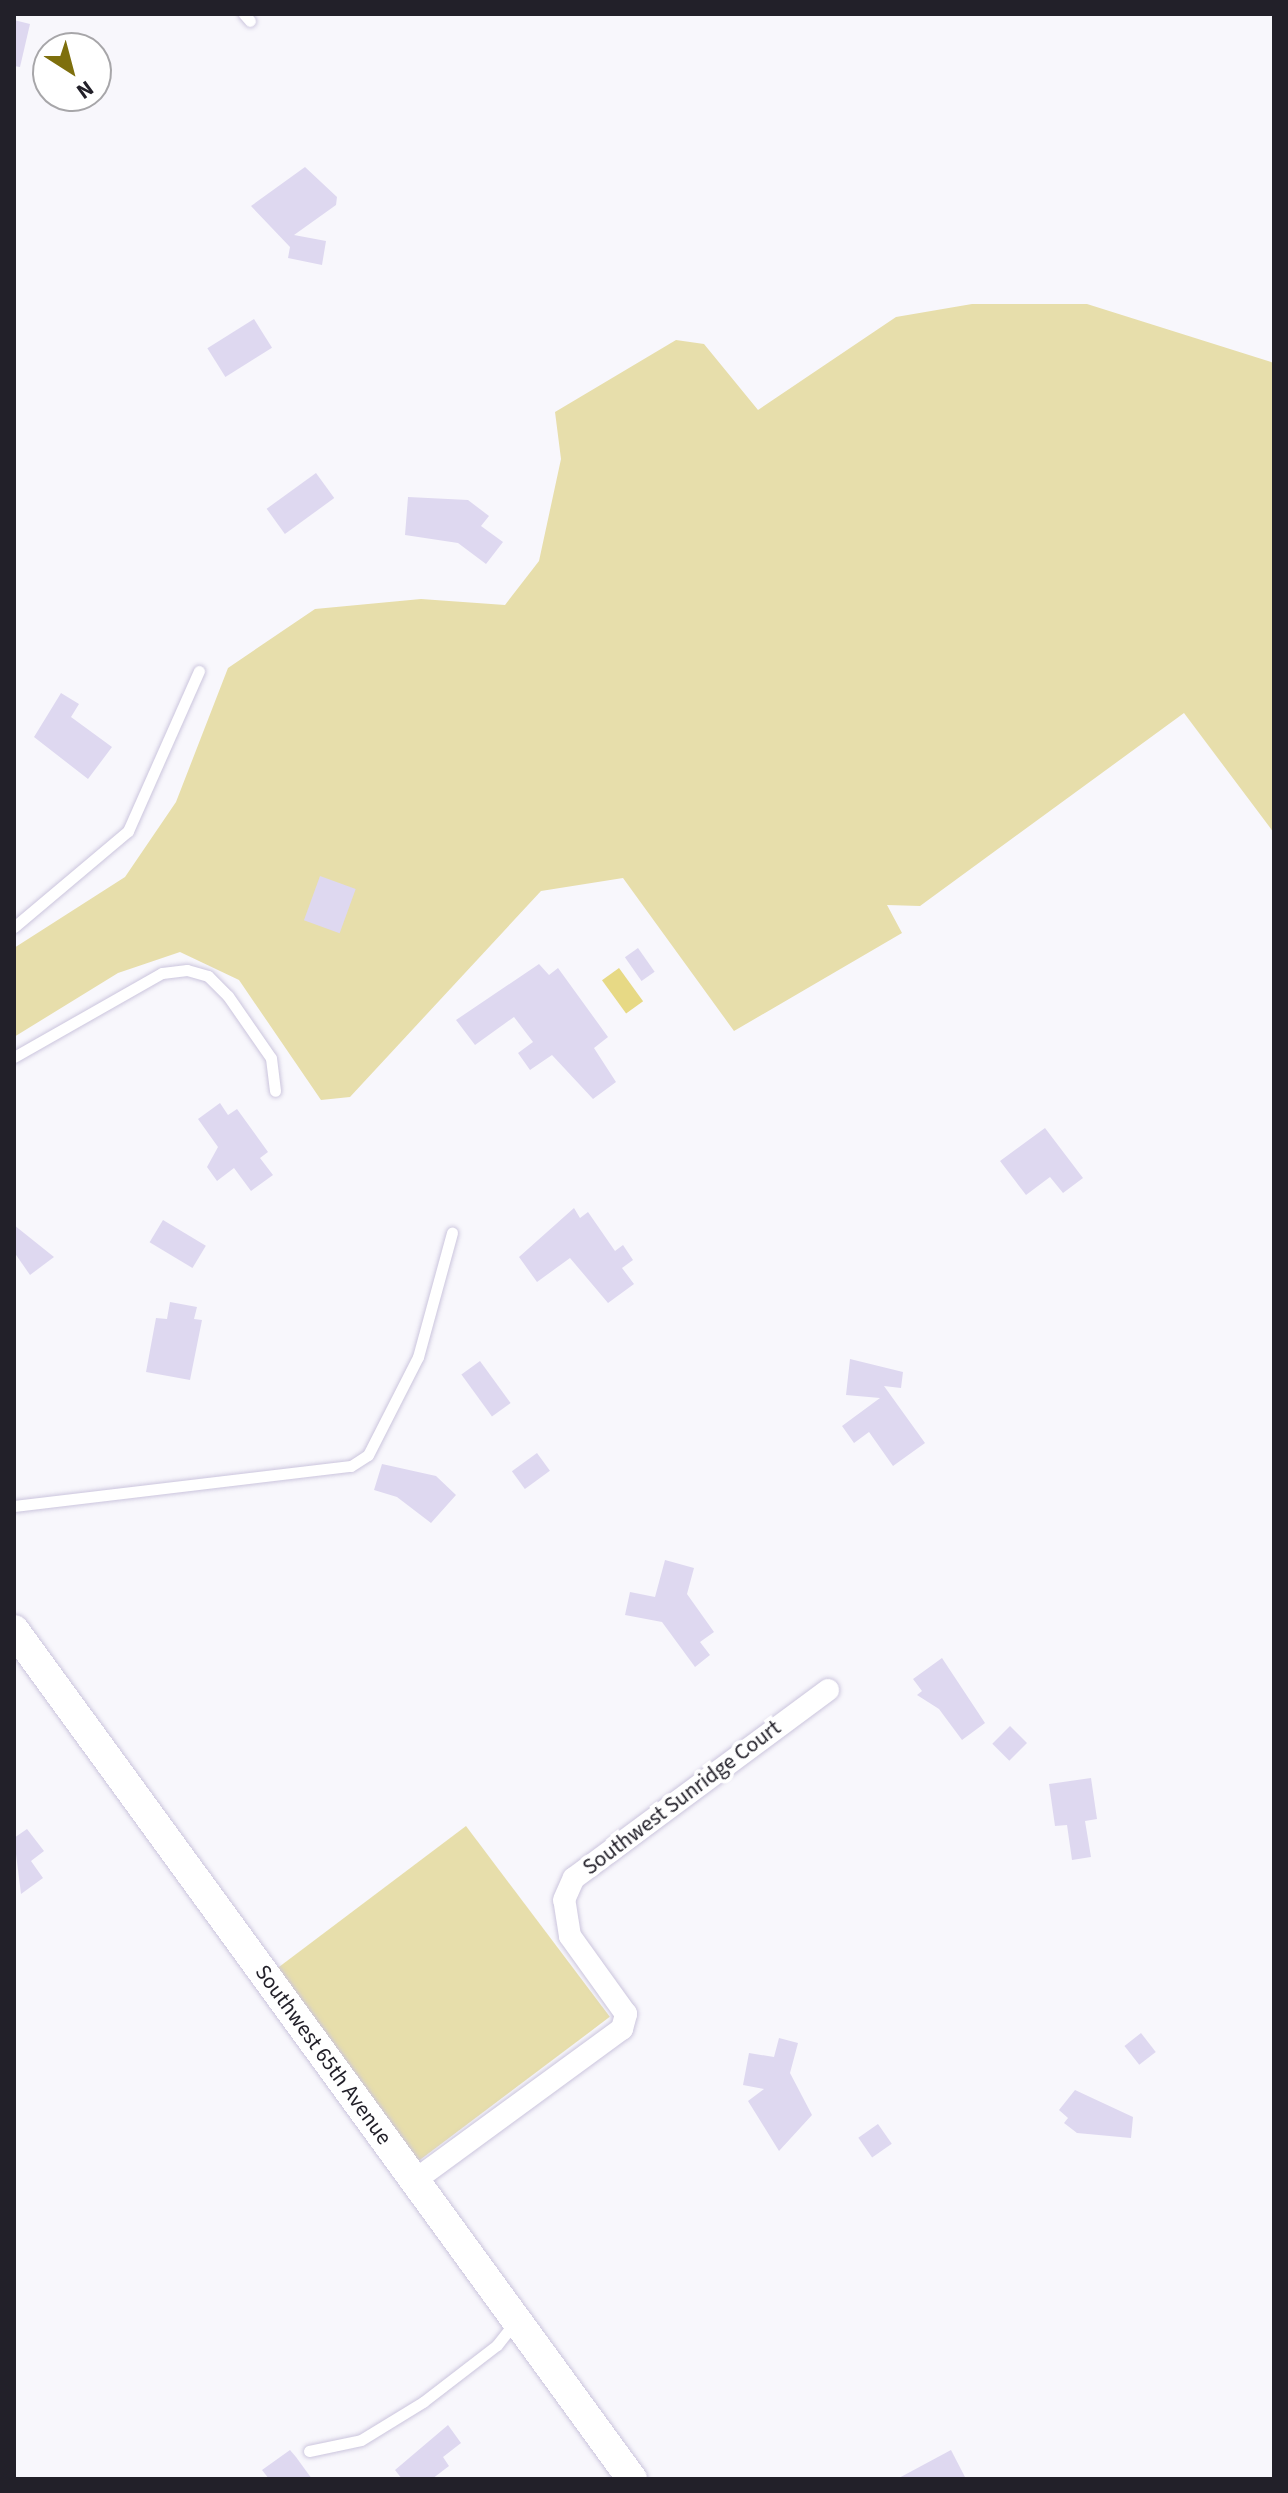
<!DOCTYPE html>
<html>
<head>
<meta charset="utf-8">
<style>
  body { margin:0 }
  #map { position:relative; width:1288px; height:2493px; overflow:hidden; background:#f8f7fc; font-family:"Source Sans 3",sans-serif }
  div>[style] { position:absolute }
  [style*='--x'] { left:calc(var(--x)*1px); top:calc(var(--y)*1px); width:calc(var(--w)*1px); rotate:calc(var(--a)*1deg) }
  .green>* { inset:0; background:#e7deab; transform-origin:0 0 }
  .water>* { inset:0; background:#e7d985; transform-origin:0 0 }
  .building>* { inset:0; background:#ded8f0; transform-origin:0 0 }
  .roads { filter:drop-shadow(0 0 2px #cbc5dd) drop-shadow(0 0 2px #cbc5dd) }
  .lane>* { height:11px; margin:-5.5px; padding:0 5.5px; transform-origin:5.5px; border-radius:5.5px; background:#fff }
  .street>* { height:22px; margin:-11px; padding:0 11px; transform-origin:11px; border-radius:11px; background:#fff }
  .secondary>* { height:30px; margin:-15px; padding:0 15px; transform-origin:15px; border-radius:15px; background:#fff }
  span { translate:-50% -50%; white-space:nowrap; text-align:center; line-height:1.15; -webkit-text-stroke:8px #fff; paint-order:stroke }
  .street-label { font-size:22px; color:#222029 }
  .frame { position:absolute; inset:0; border:16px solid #222029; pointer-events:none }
  .north { position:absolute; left:32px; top:32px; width:80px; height:80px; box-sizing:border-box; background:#fff; border:2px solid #a7a6a9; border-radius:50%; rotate:144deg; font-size:22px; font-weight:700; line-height:32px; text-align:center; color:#222029 }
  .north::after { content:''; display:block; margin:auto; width:28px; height:36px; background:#7e6f0d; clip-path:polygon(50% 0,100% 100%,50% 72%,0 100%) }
</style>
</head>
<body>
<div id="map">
  <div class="green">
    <div style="clip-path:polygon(972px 304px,1087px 304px,1274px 363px,1274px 833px,1184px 713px,920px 906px,887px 905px,902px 933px,734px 1031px,623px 878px,541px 891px,350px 1097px,321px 1100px,239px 980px,180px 952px,118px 973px,14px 1037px,14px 948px,125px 877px,176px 802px,228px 668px,315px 609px,421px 599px,505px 605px,539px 561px,561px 459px,555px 412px,676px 340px,704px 344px,758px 410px,896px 317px)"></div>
    <div style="left:466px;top:1826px;width:239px;height:240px;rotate:53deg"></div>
  </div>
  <div class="water">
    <div style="left:619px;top:968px;width:41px;height:21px;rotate:54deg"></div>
  </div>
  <div class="building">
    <div style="clip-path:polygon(14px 20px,30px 24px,20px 67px,14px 66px)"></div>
    <div style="clip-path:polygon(305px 167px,337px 197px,336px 205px,294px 235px,326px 241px,322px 265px,288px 258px,290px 247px,251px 206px)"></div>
    <div style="left:254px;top:319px;width:34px;height:55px;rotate:58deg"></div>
    <div style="left:316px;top:473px;width:31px;height:61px;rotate:54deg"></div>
    <div style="clip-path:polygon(408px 497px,468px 500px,489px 516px,481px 526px,503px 542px,486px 564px,458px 543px,405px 535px)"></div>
    <div style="clip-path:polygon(61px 693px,79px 704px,71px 717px,112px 747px,88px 779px,34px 737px)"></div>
    <div style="left:320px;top:876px;width:38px;height:47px;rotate:20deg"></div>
    <div style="left:638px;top:948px;width:29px;height:16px;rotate:55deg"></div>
    <div style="clip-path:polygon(539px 964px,549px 975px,558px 968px,608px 1037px,594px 1048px,616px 1082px,593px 1099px,552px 1055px,530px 1070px,518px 1053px,533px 1042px,514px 1017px,475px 1045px,456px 1020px)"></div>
    <div style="clip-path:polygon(220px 1103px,228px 1115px,237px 1109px,268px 1152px,260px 1158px,273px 1175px,251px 1191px,234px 1168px,217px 1181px,207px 1167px,218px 1147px,198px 1119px)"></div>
    <div style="clip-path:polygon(1045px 1128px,1083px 1178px,1063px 1193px,1050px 1177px,1026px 1195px,1000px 1161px)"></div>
    <div style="clip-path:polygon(574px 1208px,580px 1218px,588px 1212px,615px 1251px,623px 1245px,633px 1260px,622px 1268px,634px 1284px,608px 1303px,570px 1258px,537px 1282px,519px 1257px)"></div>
    <div style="left:163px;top:1220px;width:50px;height:26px;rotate:31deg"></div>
    <div style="clip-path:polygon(14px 1225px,54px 1257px,30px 1275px,14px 1252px)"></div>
    <div style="clip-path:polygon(170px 1302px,197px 1307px,194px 1319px,202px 1320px,190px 1380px,146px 1372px,156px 1318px,167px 1319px)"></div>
    <div style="clip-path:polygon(850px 1359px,903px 1372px,901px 1388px,884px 1386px,925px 1443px,893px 1466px,869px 1432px,854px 1443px,842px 1426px,880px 1398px,846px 1395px)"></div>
    <div style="left:480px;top:1361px;width:52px;height:23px;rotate:54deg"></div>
    <div style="left:537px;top:1453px;width:22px;height:31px;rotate:54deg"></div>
    <div style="clip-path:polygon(382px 1464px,436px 1476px,456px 1495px,431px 1523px,397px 1497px,374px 1490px)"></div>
    <div style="clip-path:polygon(665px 1560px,694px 1568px,687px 1594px,714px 1632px,700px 1642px,710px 1655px,695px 1667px,662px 1622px,625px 1615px,630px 1592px,655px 1597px)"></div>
    <div style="clip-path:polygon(942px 1658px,985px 1723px,962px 1740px,939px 1709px,917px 1695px,922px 1691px,913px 1679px)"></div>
    <div style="left:1010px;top:1726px;width:24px;height:25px;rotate:45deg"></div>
    <div style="clip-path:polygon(1091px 1778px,1097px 1819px,1085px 1821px,1091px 1857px,1072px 1860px,1067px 1825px,1055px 1826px,1049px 1784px)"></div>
    <div style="clip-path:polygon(27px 1829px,44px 1851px,31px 1861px,43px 1878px,21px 1894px,14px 1838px)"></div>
    <div style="left:1141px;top:2033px;width:24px;height:21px;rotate:52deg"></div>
    <div style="clip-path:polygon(779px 2038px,798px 2043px,790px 2073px,812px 2115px,779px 2151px,748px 2101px,764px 2089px,743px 2085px,749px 2053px,774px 2057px)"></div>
    <div style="clip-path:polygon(1075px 2090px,1133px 2117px,1131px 2138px,1077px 2133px,1064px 2123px,1068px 2118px,1059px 2110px)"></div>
    <div style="left:878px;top:2124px;width:24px;height:24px;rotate:55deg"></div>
    <div style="clip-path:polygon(448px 2425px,461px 2443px,443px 2457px,449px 2466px,432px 2479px,402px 2479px,395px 2470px)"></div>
    <div style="clip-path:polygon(290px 2450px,296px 2457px,312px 2479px,269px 2479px,262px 2470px)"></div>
    <div style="clip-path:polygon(951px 2450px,966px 2479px,897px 2479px)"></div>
  </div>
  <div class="roads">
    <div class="lane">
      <div style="--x:244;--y:14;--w:9;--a:49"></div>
      <div style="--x:14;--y:927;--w:149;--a:-40.1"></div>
      <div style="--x:128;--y:831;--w:175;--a:-66.1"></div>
      <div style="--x:14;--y:1057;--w:170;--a:-29.6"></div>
      <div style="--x:162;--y:973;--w:25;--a:-7"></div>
      <div style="--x:187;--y:970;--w:22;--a:16"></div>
      <div style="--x:208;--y:976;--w:28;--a:45"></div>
      <div style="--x:228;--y:996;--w:75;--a:55.3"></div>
      <div style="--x:271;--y:1058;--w:33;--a:83"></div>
      <div style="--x:14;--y:1506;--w:339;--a:-6.8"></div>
      <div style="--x:351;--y:1466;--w:20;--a:-33"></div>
      <div style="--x:368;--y:1455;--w:110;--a:-63"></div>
      <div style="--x:418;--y:1357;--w:129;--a:-74.7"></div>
      <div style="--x:309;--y:2451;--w:53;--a:-11.9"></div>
      <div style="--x:361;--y:2440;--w:73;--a:-31.5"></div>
      <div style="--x:423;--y:2402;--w:93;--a:-37.6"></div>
      <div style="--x:497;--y:2345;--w:31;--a:-52"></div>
    </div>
    <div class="street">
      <div style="--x:414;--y:2181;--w:258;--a:-36.2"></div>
      <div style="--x:622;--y:2029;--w:16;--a:-75"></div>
      <div style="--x:626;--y:2014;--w:96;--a:-125.7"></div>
      <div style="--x:570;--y:1936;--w:36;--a:-99"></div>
      <div style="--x:564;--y:1900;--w:24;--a:-66"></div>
      <div style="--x:574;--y:1878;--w:316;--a:-36.5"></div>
    </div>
    <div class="secondary">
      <div style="--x:14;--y:1630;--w:1050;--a:53.95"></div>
    </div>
  </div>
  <div class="street-label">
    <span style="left:682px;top:1798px;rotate:-37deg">Southwest Sunridge Court</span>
    <span style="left:323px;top:2055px;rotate:54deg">Southwest 65th Avenue</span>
  </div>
  <div class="frame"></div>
  <div class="north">N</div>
</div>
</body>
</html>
